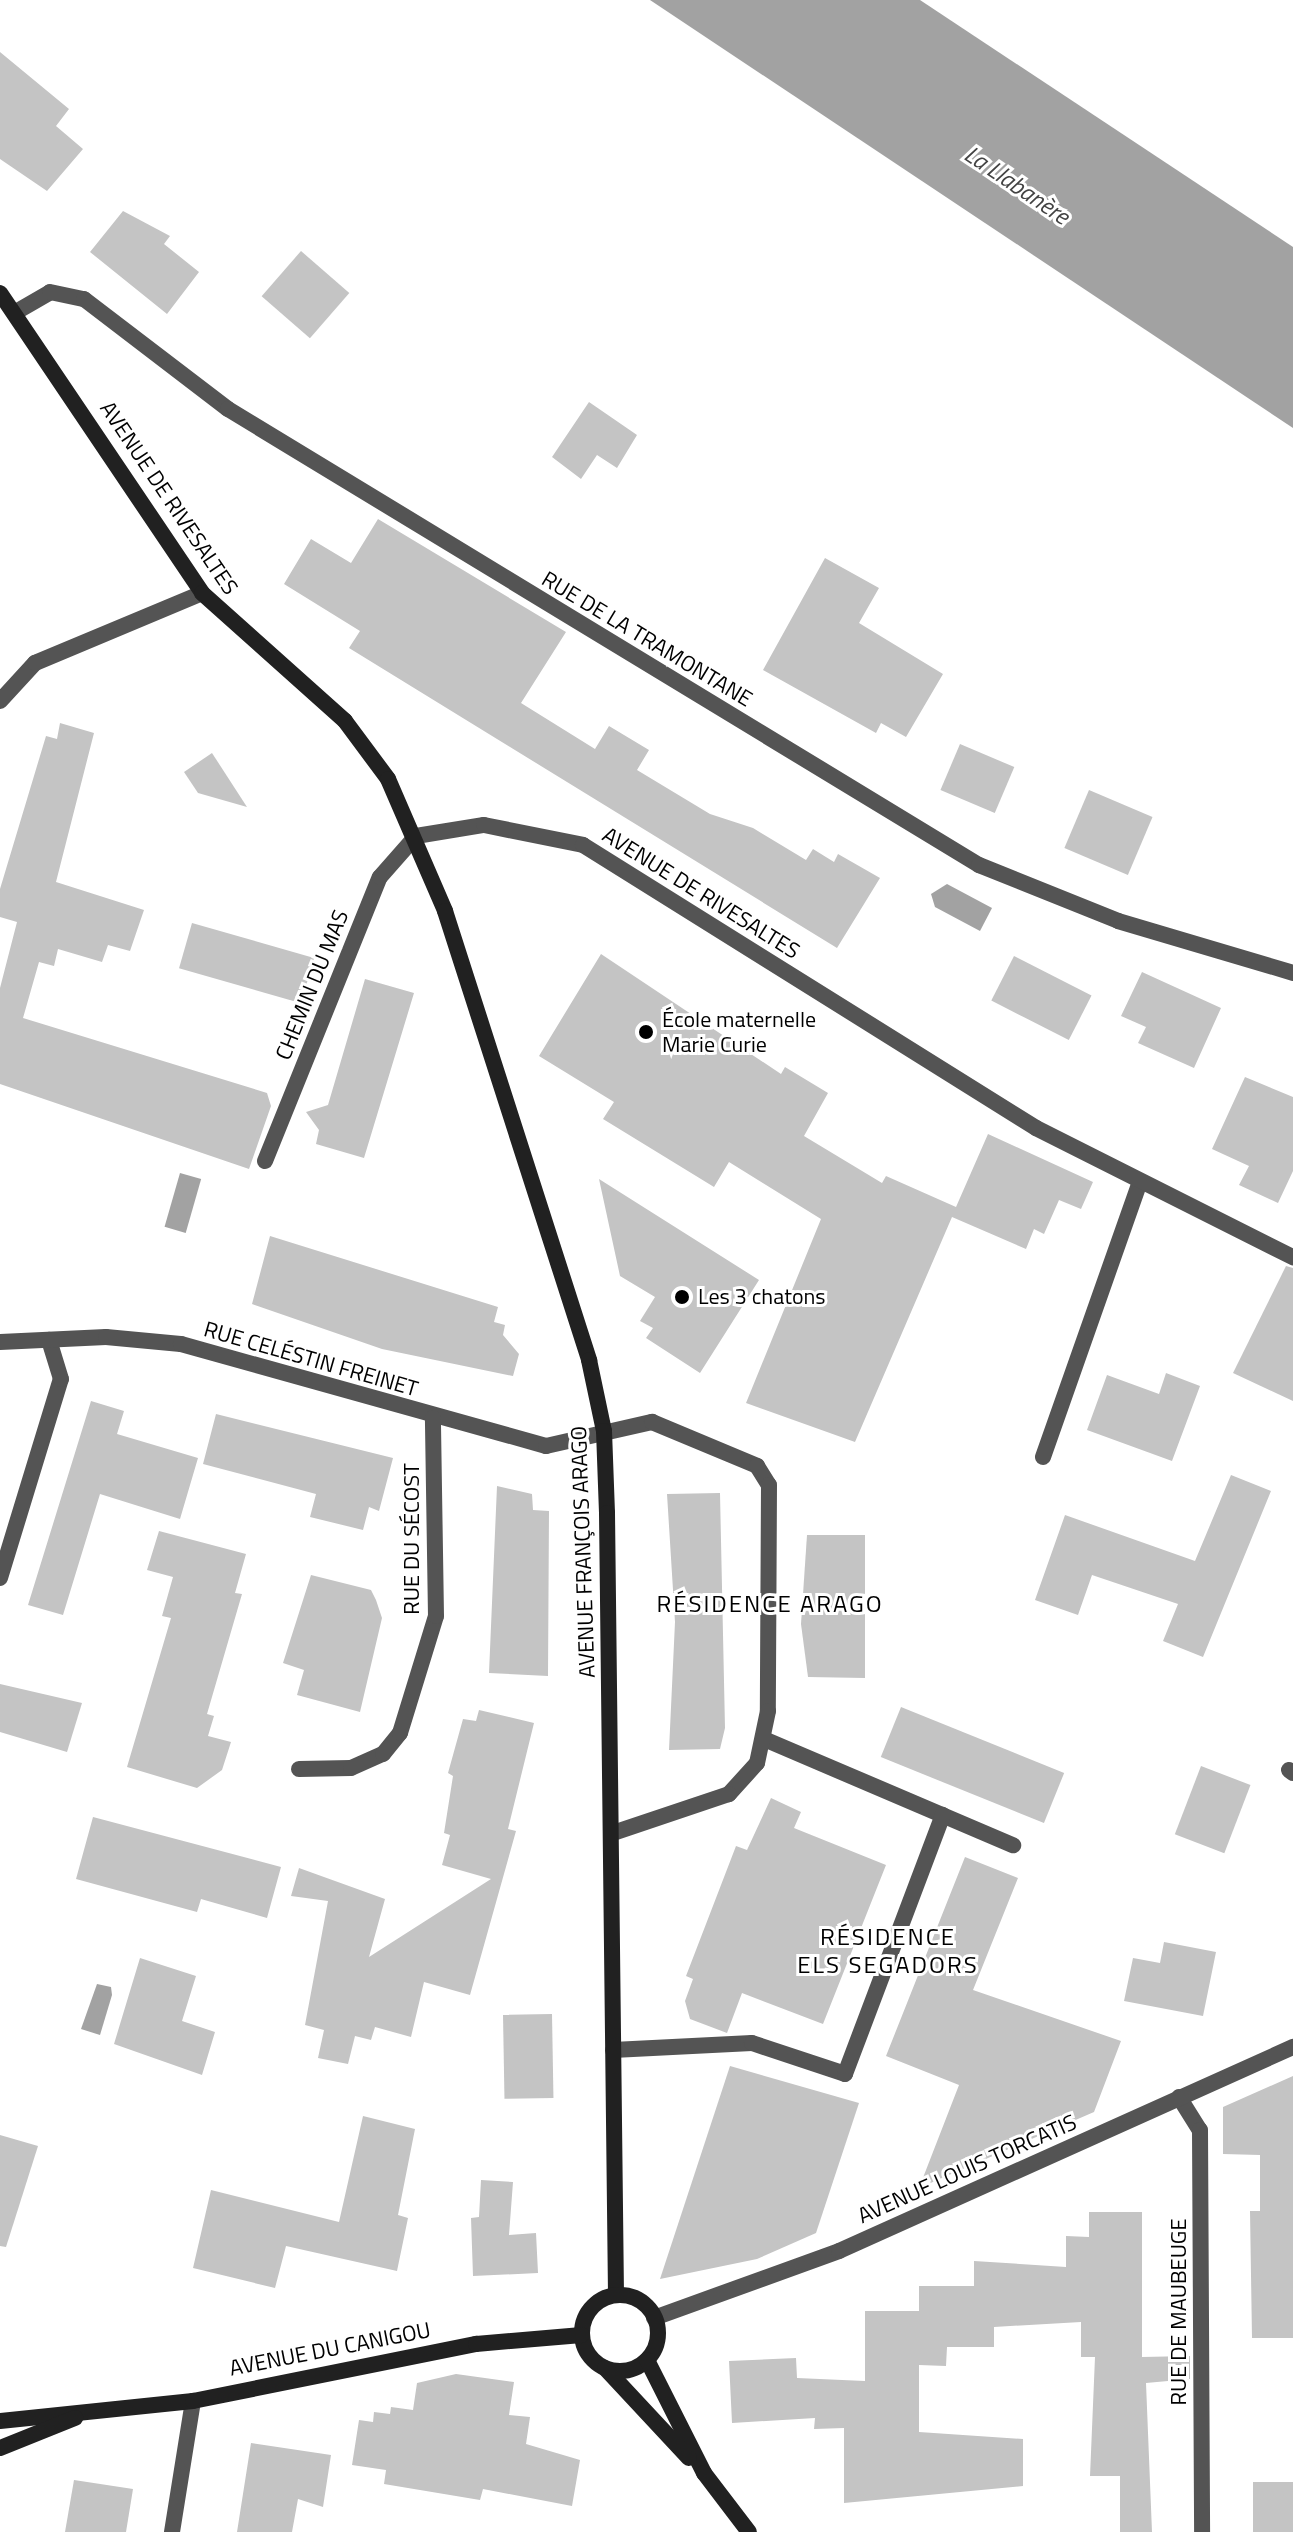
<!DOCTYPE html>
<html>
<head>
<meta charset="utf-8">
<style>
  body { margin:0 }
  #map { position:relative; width:1293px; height:2532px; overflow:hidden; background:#fff; font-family:"Titillium Web",sans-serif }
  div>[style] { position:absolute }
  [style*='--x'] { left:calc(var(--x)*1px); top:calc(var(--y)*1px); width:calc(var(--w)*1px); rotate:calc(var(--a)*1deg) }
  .water>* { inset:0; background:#a2a2a2; transform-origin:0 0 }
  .building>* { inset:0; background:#c4c4c4; transform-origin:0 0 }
  .service>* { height:16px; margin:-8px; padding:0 8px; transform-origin:8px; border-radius:8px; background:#545454 }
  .minor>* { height:16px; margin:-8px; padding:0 8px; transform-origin:8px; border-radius:8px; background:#545454 }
  .secondary>* { height:16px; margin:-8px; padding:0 8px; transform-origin:8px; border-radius:8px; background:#212121 }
  .secondary>.ring { margin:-8px; padding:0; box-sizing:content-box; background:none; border:16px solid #212121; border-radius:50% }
  .dots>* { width:22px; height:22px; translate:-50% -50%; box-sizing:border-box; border:4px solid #fff; border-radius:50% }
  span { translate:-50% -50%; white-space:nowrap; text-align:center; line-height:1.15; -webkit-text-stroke:6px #fff; paint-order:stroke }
  .street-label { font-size:22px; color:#000 }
  .poi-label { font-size:22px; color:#000 }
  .left { translate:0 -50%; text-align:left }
  .water-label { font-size:24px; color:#434343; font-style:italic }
  .neighbourhood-label { font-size:24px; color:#000; letter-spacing:2px }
</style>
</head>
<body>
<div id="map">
  <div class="water">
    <div style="clip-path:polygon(650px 0,920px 0,1293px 247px,1293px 428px)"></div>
    <div style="clip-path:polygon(947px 884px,992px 908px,980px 931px,935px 907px,931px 894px)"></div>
    <div style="left:180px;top:1173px;width:22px;height:56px;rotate:16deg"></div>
    <div style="clip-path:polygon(97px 1984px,111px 1987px,112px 1995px,100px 2035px,81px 2029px)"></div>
  </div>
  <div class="building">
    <div style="clip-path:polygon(0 52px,69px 109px,56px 126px,83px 149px,47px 191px,0 159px)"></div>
    <div style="clip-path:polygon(123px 211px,170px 236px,164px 244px,199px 272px,167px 314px,90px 252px)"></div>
    <div style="left:301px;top:251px;width:64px;height:60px;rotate:41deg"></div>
    <div style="clip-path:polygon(589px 402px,637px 435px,617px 468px,597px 455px,581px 479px,552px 457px)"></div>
    <div style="clip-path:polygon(378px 519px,566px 632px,521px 703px,595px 749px,609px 726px,649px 750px,637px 770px,710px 814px,753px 828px,806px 860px,813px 849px,834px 862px,838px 854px,880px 878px,837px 948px,349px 648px,360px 631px,284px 584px,311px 539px,351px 563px)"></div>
    <div style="clip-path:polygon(825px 558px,879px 588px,859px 623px,943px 674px,906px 737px,881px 723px,876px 733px,763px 670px)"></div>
    <div style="clip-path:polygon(60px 723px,94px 733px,56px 882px,144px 910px,130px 951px,108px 945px,102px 962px,58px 949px,54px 966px,39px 962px,23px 1018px,267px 1093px,271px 1106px,249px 1169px,0 1084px,0 988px,17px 922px,0 917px,0 889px,46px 736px,57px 739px)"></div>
    <div style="left:960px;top:744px;width:59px;height:50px;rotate:23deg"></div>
    <div style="clip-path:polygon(212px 753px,247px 807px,198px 793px,184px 772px)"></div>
    <div style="left:1089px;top:790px;width:69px;height:63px;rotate:23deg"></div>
    <div style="left:192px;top:923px;width:127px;height:47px;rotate:16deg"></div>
    <div style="clip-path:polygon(601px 954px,781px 1074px,785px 1067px,828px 1093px,804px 1136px,882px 1183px,886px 1176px,956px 1207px,988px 1134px,1093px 1182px,1081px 1209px,1059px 1200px,1044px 1234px,1034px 1229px,1026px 1249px,952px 1217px,855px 1442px,746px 1403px,821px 1219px,729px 1162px,714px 1187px,603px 1119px,614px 1102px,539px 1056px)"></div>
    <div style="left:1014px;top:956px;width:87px;height:50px;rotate:27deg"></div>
    <div style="clip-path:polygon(1142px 972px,1221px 1008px,1194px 1068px,1138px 1043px,1146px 1027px,1121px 1016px)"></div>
    <div style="clip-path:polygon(365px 979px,414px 993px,364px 1158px,316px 1144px,319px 1130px,306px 1112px,328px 1105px)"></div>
    <div style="clip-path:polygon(1245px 1077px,1293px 1097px,1293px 1171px,1278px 1203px,1239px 1185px,1249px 1166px,1212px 1149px)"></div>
    <div style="clip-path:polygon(599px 1179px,759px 1280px,700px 1373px,646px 1338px,653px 1328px,640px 1321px,655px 1297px,620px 1276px)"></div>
    <div style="clip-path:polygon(270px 1236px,498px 1307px,494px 1322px,505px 1325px,503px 1335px,519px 1354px,513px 1376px,382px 1349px,252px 1304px)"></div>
    <div style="clip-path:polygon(1286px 1266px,1293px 1268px,1293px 1401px,1233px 1373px)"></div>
    <div style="clip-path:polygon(1166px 1373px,1200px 1386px,1172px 1461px,1087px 1430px,1107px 1375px,1159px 1394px)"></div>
    <div style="clip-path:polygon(91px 1401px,124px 1411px,117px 1434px,198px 1458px,180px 1519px,100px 1494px,63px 1615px,28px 1605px)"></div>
    <div style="clip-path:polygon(216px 1414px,393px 1458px,379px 1511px,369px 1507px,363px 1530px,310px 1517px,316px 1494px,203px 1464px)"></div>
    <div style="clip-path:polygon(1231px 1475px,1271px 1491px,1203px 1657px,1163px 1641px,1178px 1604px,1092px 1575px,1078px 1615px,1035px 1600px,1065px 1515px,1195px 1561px)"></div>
    <div style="clip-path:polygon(497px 1486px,532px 1494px,533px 1510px,549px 1511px,548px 1676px,489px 1673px)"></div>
    <div style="clip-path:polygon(720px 1493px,725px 1728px,720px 1749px,669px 1750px,675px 1622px,667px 1494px)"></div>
    <div style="clip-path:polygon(159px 1531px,246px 1554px,235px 1593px,242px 1594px,207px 1714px,214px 1716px,208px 1736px,231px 1742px,222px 1770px,197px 1788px,127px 1767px,171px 1618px,162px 1616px,173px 1577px,147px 1570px)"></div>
    <div style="clip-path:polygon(807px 1535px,865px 1535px,865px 1678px,808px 1677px,801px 1624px)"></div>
    <div style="clip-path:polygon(311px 1575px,371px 1590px,376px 1600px,382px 1618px,360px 1712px,297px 1695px,304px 1670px,283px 1663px)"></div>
    <div style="clip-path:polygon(0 1684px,82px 1703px,67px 1752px,0 1732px)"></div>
    <div style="left:901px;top:1707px;width:176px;height:54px;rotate:22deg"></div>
    <div style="clip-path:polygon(479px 1710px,534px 1723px,508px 1829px,516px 1831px,470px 1995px,424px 1982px,411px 2037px,375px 2027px,371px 2040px,355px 2036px,348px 2064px,318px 2058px,324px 2030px,305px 2025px,328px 1901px,291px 1896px,299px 1868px,385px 1899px,369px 1957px,491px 1879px,442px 1865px,450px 1835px,444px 1833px,453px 1776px,448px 1773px,463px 1719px,476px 1721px)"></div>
    <div style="left:1201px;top:1766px;width:53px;height:73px;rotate:21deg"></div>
    <div style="clip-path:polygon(771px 1798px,801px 1812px,794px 1828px,886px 1865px,823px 2024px,742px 1993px,727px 2033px,690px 2019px,685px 2001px,693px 1979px,686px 1976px,736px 1846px,747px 1850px)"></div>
    <div style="clip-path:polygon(93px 1817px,281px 1867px,267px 1918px,201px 1899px,197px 1912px,76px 1879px)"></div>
    <div style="clip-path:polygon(965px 1857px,1018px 1878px,973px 1990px,1121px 2041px,1094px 2112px,919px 2188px,959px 2085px,886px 2056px)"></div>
    <div style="clip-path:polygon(1164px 1942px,1216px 1952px,1203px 2016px,1124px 2001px,1133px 1958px,1160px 1963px)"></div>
    <div style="clip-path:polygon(140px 1958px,196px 1976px,182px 2021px,215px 2032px,202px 2075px,114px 2044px)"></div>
    <div style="left:552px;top:2014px;width:84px;height:49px;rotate:89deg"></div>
    <div style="clip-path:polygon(730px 2066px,859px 2103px,816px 2233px,757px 2259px,660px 2279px)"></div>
    <div style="clip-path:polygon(1293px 2076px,1293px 2338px,1252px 2338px,1250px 2211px,1260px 2211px,1260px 2155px,1223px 2154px,1223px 2107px)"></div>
    <div style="clip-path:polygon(363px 2116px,415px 2129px,398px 2215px,408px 2218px,397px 2271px,286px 2246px,275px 2288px,193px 2268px,211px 2190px,339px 2222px)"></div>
    <div style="clip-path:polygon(0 2135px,38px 2146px,6px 2247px,0 2246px)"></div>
    <div style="clip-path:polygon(481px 2180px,513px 2182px,509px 2235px,536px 2233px,538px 2273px,473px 2276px,471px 2218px,479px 2217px)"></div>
    <div style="clip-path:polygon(1089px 2212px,1142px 2212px,1142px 2357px,1190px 2356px,1190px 2379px,1146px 2383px,1152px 2532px,1120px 2532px,1120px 2476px,1090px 2476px,1095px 2357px,1081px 2357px,1081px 2322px,994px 2327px,994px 2347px,947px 2347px,946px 2366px,919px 2365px,919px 2432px,1023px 2439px,1023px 2486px,844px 2503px,844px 2428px,814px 2429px,815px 2418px,732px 2423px,729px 2361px,796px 2358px,797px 2378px,865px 2381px,865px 2311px,919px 2311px,919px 2286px,974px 2286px,974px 2261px,1066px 2267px,1066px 2236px,1089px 2237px)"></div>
    <div style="clip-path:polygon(456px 2374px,514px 2382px,509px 2415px,530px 2417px,526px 2444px,580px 2460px,572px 2506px,483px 2489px,480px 2500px,384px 2484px,386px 2470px,352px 2465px,359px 2420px,373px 2422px,374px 2412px,390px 2414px,391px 2407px,413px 2410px,417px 2383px)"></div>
    <div style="clip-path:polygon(251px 2443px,331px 2455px,323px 2507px,298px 2499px,292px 2532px,237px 2532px)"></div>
    <div style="clip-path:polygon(74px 2480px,133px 2489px,126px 2532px,65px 2532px)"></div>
    <div style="left:1253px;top:2482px;width:40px;height:50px"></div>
  </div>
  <div class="service">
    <div style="--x:265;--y:1161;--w:306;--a:-68"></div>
    <div style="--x:380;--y:877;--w:55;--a:-48.7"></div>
    <div style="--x:1043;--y:1457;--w:292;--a:-70.6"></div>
    <div style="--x:0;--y:1578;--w:208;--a:-73"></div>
    <div style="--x:61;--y:1379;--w:41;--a:-107.1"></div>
    <div style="--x:764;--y:1739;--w:271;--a:23.1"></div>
    <div style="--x:613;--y:2050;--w:139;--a:-2.9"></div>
    <div style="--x:752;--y:2043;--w:98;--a:18.4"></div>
    <div style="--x:845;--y:2074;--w:277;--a:-69.3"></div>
  </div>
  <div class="minor">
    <div style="--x:16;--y:312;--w:39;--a:-30"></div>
    <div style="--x:50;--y:292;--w:35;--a:12"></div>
    <div style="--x:84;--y:299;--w:181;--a:37.4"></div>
    <div style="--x:228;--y:409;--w:879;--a:31.27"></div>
    <div style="--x:979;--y:865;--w:150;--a:21.9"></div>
    <div style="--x:1118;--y:921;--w:183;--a:16.5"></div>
    <div style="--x:0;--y:701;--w:52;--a:-47.4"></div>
    <div style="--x:35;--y:663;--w:181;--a:-22.7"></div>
    <div style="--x:416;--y:836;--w:69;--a:-9.2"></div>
    <div style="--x:484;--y:825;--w:101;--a:11.4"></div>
    <div style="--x:583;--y:845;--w:534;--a:31.99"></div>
    <div style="--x:1036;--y:1128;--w:288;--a:26.7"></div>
    <div style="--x:0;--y:1342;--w:106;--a:-2.7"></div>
    <div style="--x:106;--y:1337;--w:75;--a:5.3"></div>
    <div style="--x:181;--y:1344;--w:379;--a:15.6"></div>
    <div style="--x:546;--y:1446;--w:109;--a:-12.8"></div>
    <div style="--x:652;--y:1422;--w:114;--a:22.7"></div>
    <div style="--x:757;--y:1466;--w:22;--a:58"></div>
    <div style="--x:769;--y:1485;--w:226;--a:90.3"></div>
    <div style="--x:768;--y:1711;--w:53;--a:101.9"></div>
    <div style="--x:757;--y:1763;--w:42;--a:132.1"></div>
    <div style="--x:729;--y:1794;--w:122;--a:161.4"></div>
    <div style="--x:299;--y:1769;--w:52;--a:-1.1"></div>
    <div style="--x:351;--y:1768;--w:35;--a:-24"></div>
    <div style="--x:383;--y:1754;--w:27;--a:-51"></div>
    <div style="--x:400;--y:1733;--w:122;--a:-72.9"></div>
    <div style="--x:436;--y:1616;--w:198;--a:-90.9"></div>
    <div style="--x:1289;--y:1770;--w:5;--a:37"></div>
    <div style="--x:1179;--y:2097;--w:39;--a:58"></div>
    <div style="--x:1200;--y:2130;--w:402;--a:89.7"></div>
    <div style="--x:654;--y:2318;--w:197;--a:-19.9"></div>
    <div style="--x:839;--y:2251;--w:498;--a:-24.2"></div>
    <div style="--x:172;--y:2532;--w:133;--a:-80.9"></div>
  </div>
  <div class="secondary">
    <div style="--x:0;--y:293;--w:362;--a:56"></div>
    <div style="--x:202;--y:593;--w:192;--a:41.8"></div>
    <div style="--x:345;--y:721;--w:72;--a:53.4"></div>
    <div style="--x:388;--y:779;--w:144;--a:66.6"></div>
    <div style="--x:445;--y:911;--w:472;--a:72.2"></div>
    <div style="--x:589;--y:1360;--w:73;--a:78.1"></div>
    <div style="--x:604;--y:1431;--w:82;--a:87.9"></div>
    <div style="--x:607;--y:1513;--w:782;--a:89.34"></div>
    <div class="ring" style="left:582px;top:2295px;width:60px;height:60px"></div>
    <div style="--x:647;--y:2360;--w:127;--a:63.2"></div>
    <div style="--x:704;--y:2473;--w:74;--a:52.7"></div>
    <div style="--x:605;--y:2368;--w:123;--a:47"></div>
    <div style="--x:0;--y:2421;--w:194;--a:-5.9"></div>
    <div style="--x:193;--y:2401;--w:289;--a:-11.4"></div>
    <div style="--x:476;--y:2344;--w:106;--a:-4.9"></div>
    <div style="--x:0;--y:2448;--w:81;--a:-21.8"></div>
  </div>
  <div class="dots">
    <div style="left:646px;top:1032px;background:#000"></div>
    <div style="left:682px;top:1297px;background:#000"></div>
  </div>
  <div class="street-label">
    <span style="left:169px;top:498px;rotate:56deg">AVENUE DE RIVESALTES</span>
    <span style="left:647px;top:639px;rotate:31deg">RUE DE LA TRAMONTANE</span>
    <span style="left:701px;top:893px;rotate:32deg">AVENUE DE RIVESALTES</span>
    <span style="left:312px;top:985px;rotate:-68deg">CHEMIN DU MAS</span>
    <span style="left:311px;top:1359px;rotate:16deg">RUE CELÉSTIN FREINET</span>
    <span style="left:412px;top:1539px;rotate:-90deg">RUE DU SÉCOST</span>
    <span style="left:583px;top:1552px;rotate:-92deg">AVENUE FRANÇOIS ARAGO</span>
    <span style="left:967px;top:2169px;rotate:-24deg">AVENUE LOUIS TORCATIS</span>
    <span style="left:1179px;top:2312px;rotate:-90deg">RUE DE MAUBEUGE</span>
    <span style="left:330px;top:2349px;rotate:-11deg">AVENUE DU CANIGOU</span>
  </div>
  <div class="poi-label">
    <span class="left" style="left:662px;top:1032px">École maternelle<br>Marie Curie</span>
    <span class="left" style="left:698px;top:1297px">Les 3 chatons</span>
  </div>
  <div class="water-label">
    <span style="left:1017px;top:185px;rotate:34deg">La Llabanère</span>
  </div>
  <div class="neighbourhood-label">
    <span style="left:770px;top:1604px">RÉSIDENCE ARAGO</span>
    <span style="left:888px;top:1951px">RÉSIDENCE<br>ELS SEGADORS</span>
  </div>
</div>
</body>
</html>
